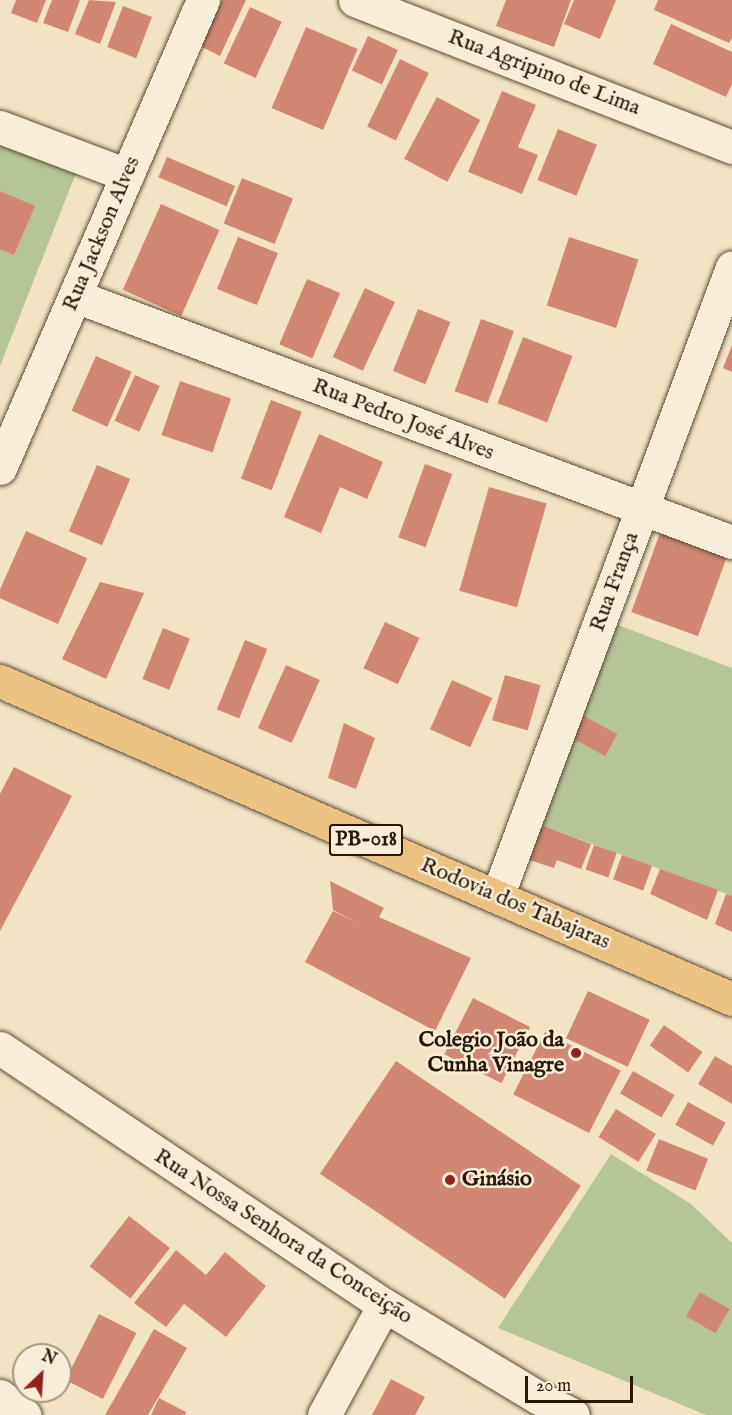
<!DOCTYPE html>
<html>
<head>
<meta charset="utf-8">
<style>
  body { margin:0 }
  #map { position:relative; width:732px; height:1415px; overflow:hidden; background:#f3e3c5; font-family:"IM FELL English",serif }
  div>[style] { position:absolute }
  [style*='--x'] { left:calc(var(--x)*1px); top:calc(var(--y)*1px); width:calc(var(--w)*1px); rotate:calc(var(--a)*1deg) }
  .green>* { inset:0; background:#b5c598 }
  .building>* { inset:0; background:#d18772; transform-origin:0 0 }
  .roads { filter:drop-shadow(0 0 2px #5c4b34) drop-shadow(0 0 2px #5c4b34) }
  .street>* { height:33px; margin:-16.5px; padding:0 16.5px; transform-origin:16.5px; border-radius:16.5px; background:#f7edd9 }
  .primary>* { height:33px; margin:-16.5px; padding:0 16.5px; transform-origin:16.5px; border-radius:16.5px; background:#eac282 }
  .dots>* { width:16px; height:16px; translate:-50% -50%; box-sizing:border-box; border:3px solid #f7edd9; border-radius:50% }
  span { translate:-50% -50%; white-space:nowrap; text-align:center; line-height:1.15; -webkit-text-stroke:5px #f7edd9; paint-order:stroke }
  .shield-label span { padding:2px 4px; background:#f7edd9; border:2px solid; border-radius:4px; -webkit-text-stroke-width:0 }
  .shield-label { font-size:21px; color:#291803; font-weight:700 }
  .street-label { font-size:22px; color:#291803 }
  .poi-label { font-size:22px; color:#291803; font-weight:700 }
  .right { translate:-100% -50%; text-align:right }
  .left { translate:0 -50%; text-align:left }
  .north { position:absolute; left:12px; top:1343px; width:60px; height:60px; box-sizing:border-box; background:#f7edd9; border:2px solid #a59883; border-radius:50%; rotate:25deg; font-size:16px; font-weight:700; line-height:24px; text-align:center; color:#291803 }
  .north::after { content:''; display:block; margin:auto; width:21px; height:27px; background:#8f2418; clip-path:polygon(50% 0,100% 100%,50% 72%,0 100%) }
  .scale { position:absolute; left:525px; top:1376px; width:108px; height:27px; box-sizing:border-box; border:3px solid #291803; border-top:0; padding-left:8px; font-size:18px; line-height:21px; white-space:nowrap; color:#291803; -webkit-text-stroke:4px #f7edd9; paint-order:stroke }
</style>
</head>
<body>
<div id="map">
  <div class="green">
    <div style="clip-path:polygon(0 137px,78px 168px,0 366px)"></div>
    <div style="clip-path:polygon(610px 622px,732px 668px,732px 896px,536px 823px)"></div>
    <div style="clip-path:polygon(611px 1154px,691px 1204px,732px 1243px,732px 1415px,706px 1415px,498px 1328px)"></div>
  </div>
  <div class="building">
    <div style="clip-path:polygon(16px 0,46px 0,37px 23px,11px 13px)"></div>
    <div style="clip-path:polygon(52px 0,80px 0,68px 32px,43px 23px)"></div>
    <div style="clip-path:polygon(89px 0,116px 2px,100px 44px,75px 34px)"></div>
    <div style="clip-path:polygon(222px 0,246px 0,220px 56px,200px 46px)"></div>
    <div style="clip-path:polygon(506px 0,571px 0,554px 47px,496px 26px)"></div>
    <div style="clip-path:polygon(574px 0,616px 0,600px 39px,564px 24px)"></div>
    <div style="clip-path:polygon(658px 0,732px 0,732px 38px,729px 43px,654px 10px)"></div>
    <div style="left:123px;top:6px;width:31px;height:44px;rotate:21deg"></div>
    <div style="left:250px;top:7px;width:35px;height:62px;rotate:25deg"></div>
    <div style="clip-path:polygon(671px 24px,732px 52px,732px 84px,726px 97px,653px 64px)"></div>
    <div style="left:306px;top:27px;width:56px;height:88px;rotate:23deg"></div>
    <div style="left:368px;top:36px;width:33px;height:38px;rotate:25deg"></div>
    <div style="left:400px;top:59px;width:32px;height:75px;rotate:26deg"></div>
    <div style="clip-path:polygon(502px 91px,536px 105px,518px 147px,538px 155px,522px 194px,468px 172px)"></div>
    <div style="left:437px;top:97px;width:49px;height:70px;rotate:28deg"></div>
    <div style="left:558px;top:129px;width:42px;height:55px;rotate:22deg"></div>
    <div style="left:167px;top:157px;width:74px;height:22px;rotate:23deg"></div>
    <div style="left:242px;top:178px;width:55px;height:49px;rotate:22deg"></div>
    <div style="clip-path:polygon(0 191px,35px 206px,14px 255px,0 249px)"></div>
    <div style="left:161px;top:204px;width:64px;height:94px;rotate:24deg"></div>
    <div style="left:238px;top:237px;width:43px;height:56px;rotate:22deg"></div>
    <div style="left:569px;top:237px;width:73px;height:72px;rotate:18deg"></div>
    <div style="left:307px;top:279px;width:36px;height:71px;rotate:23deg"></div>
    <div style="left:365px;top:288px;width:33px;height:76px;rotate:25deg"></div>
    <div style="left:418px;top:309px;width:35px;height:67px;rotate:22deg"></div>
    <div style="left:481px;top:319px;width:35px;height:77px;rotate:20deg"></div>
    <div style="left:523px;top:337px;width:53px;height:71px;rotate:21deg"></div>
    <div style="clip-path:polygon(732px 345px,732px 372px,723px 368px)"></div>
    <div style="left:96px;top:356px;width:39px;height:60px;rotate:24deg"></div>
    <div style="left:135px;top:375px;width:27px;height:50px;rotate:24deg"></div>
    <div style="left:180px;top:381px;width:54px;height:57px;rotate:19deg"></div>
    <div style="left:271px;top:400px;width:33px;height:84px;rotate:21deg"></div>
    <div style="clip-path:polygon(319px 434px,383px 462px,367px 499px,340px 487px,321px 533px,284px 517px)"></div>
    <div style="left:425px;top:464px;width:29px;height:78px;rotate:20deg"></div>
    <div style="left:97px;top:465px;width:36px;height:72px;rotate:23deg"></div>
    <div style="left:489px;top:487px;width:60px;height:108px;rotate:16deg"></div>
    <div style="left:26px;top:531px;width:67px;height:72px;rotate:24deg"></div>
    <div style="left:660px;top:533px;width:71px;height:84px;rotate:20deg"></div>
    <div style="clip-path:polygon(100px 582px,144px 593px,106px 679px,62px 659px)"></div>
    <div style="left:385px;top:622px;width:38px;height:51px;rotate:25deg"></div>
    <div style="left:163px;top:628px;width:29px;height:55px;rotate:22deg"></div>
    <div style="left:245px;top:640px;width:24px;height:75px;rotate:22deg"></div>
    <div style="left:286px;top:665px;width:37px;height:69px;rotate:24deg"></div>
    <div style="left:505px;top:675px;width:37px;height:47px;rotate:16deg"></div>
    <div style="left:452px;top:680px;width:44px;height:54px;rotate:24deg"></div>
    <div style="left:577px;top:712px;width:46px;height:25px;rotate:29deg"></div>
    <div style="clip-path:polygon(344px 723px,375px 738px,356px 789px,328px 778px)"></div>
    <div style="clip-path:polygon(14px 767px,72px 796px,0 931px,0 794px)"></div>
    <div style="clip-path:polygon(536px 823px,591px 844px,581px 869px,557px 860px,554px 868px,523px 858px)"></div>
    <div style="left:594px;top:845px;width:24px;height:26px;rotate:19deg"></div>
    <div style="left:622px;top:855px;width:32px;height:26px;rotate:20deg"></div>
    <div style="clip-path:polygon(660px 869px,718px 890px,707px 920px,650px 894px)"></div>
    <div style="clip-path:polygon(330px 881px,384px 908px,379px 917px,471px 958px,435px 1031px,305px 962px,333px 911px,358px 923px,333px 910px)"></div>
    <div style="clip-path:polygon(726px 894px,732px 896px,732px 932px,715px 924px)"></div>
    <div style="left:588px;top:991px;width:68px;height:52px;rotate:25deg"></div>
    <div style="left:473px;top:998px;width:64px;height:63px;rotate:27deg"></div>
    <div style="left:664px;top:1025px;width:47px;height:25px;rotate:35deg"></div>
    <div style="left:545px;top:1032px;width:85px;height:70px;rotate:27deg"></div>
    <div style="clip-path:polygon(715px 1056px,732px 1066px,732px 1104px,698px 1084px)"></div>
    <div style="left:396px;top:1061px;width:223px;height:136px;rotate:34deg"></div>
    <div style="left:633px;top:1071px;width:48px;height:26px;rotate:30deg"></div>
    <div style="left:688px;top:1102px;width:43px;height:26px;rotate:29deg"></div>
    <div style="left:616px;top:1109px;width:47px;height:33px;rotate:32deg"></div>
    <div style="left:659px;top:1139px;width:53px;height:34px;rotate:22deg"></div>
    <div style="left:129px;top:1216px;width:52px;height:64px;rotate:38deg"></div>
    <div style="clip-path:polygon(176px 1250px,206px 1275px,225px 1252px,266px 1286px,226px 1337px,184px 1304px,166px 1327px,134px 1303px)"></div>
    <div style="left:700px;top:1292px;width:34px;height:28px;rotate:30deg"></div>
    <div style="left:99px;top:1314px;width:42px;height:74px;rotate:27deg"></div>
    <div style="clip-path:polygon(154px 1329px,187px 1348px,148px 1415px,105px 1415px)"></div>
    <div style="clip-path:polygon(391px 1379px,425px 1397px,415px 1415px,372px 1415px)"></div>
    <div style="clip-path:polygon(159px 1398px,186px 1412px,185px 1415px,151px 1415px)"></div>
  </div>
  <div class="roads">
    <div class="street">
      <div style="--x:355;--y:0;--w:405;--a:21.3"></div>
      <div style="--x:0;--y:127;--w:136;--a:20.7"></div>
      <div style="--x:75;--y:296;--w:702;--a:20.53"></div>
      <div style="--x:0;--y:468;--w:510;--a:-66.55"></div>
      <div style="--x:497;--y:897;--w:672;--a:-69.54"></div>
      <div style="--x:0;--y:1048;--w:462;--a:33.8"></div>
      <div style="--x:384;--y:1305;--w:179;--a:31"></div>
      <div style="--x:537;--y:1397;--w:40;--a:26.6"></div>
      <div style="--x:0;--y:1396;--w:31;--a:38"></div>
      <div style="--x:324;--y:1415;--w:125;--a:-61.4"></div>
    </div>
    <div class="primary">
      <div style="--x:0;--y:681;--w:798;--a:23.48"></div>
    </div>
  </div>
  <div class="dots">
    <div style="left:576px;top:1053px;background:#8f2418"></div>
    <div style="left:450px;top:1180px;background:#8f2418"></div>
  </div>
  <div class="shield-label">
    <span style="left:366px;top:840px">PB-018</span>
  </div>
  <div class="street-label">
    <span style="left:544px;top:73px;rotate:21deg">Rua Agripino de Lima</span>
    <span style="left:102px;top:234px;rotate:-67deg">Rua Jackson Alves</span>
    <span style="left:403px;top:420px;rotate:21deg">Rua Pedro José Alves</span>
    <span style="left:615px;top:582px;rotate:-70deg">Rua França</span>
    <span style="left:515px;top:904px;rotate:23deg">Rodovia dos Tabajaras</span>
    <span style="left:283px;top:1237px;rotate:33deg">Rua Nossa Senhora da Conceição</span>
  </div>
  <div class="poi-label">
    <span class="right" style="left:564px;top:1053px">Colegio João da<br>Cunha Vinagre</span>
    <span class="left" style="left:462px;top:1180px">Ginásio</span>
  </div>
  <div class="north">N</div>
  <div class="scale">20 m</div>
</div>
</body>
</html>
